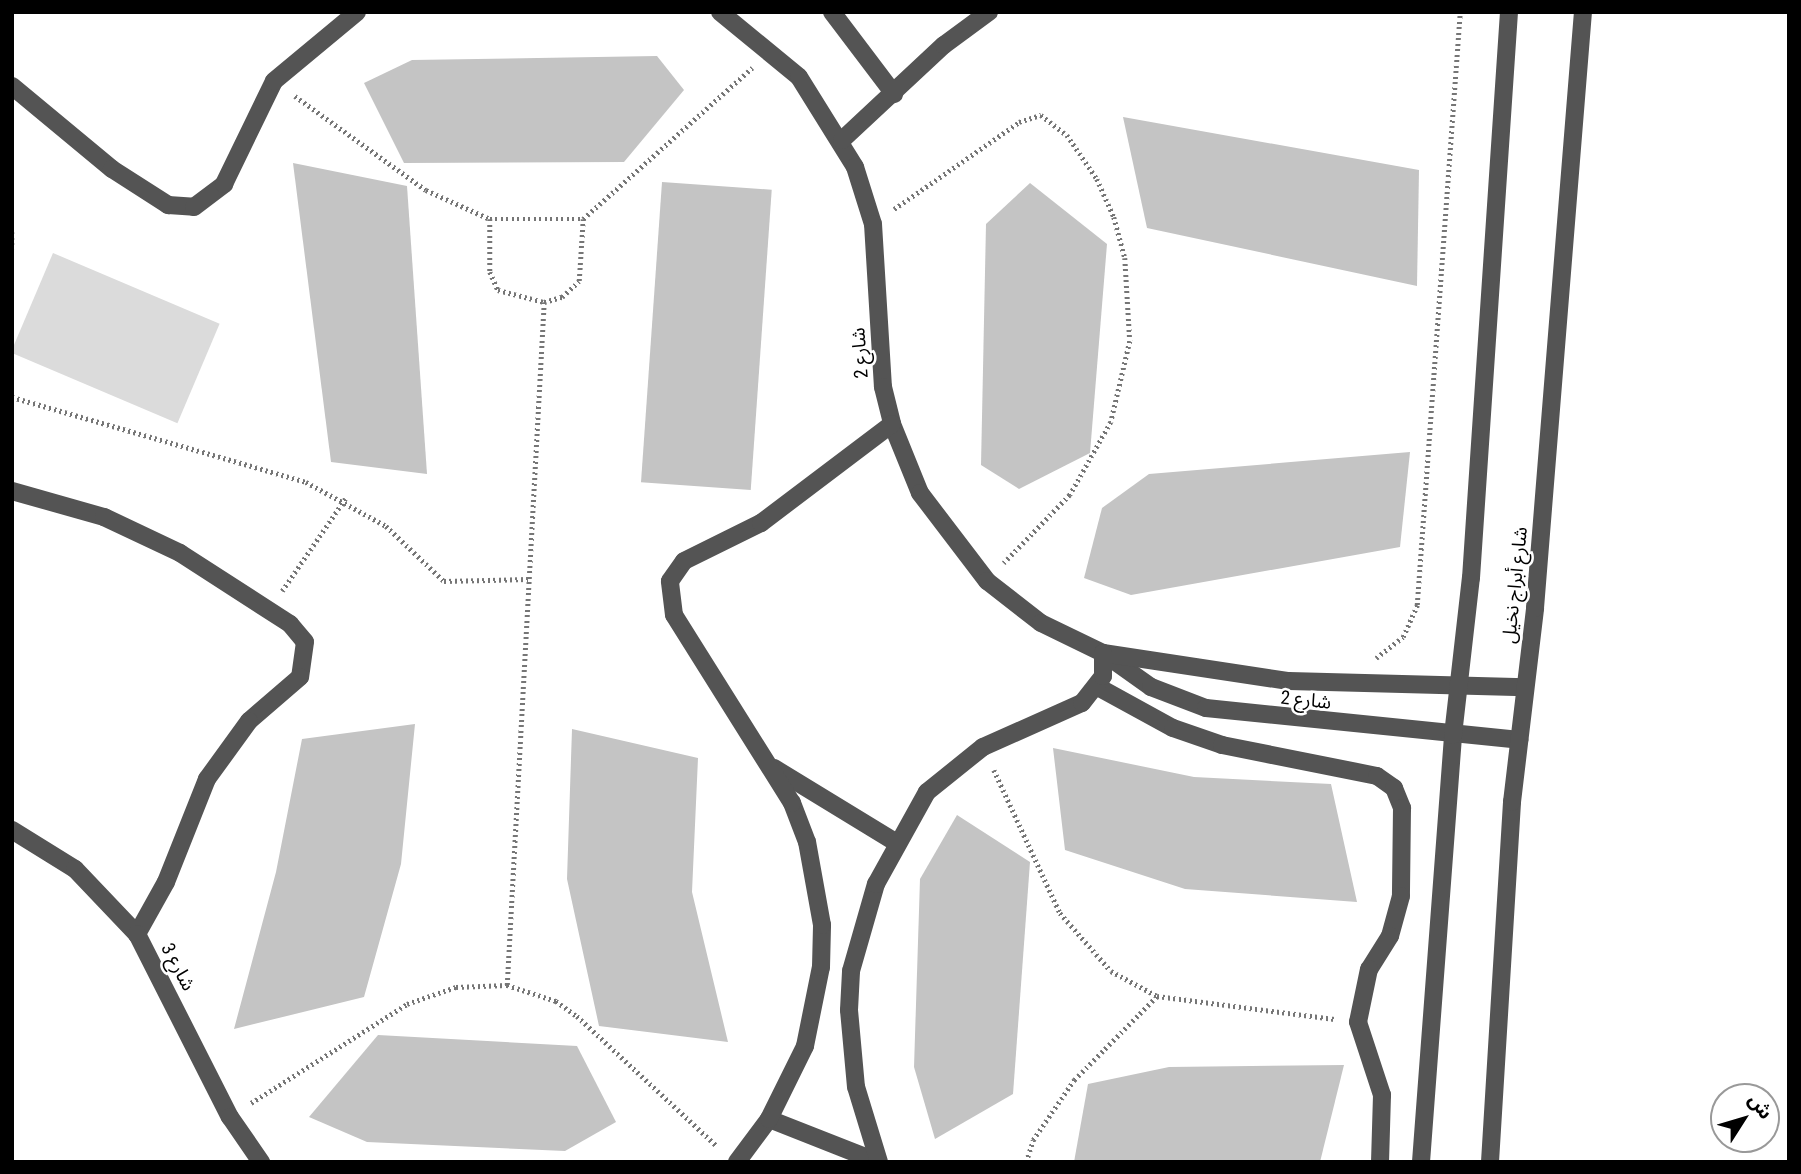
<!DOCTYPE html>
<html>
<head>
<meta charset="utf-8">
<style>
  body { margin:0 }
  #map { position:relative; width:1801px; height:1174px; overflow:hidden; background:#fff; font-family:"Roboto Condensed","Noto Sans Arabic",sans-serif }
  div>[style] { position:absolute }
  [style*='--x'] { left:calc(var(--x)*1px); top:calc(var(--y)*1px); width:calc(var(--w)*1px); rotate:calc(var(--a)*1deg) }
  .green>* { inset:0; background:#dbdbdb; transform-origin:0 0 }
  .building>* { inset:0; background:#c4c4c4; transform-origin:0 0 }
  .path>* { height:4.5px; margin-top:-2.25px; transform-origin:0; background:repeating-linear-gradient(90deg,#767676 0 2px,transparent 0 5.5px) }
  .minor>* { height:18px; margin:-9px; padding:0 9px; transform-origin:9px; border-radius:9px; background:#545454 }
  span { translate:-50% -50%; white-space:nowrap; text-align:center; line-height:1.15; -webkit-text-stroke:5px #fff; paint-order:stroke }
  .street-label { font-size:19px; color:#000 }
  .frame { position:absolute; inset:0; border:14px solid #000; pointer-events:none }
  .north { position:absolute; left:1710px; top:1083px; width:70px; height:70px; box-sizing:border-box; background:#fff; border:2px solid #999; border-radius:50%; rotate:53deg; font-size:19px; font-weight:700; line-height:28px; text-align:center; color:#000 }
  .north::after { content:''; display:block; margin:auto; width:24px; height:32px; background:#000; clip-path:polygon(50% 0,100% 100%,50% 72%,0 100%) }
</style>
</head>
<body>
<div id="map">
  <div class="green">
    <div style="left:53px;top:253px;width:181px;height:108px;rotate:23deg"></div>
  </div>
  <div class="building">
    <div style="clip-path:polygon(657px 56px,684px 90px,624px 162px,404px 163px,364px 83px,412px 60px)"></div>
    <div style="clip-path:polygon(1123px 117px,1419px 170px,1417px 286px,1147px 228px)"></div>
    <div style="clip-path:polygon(293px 163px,407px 186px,427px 474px,331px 462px)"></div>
    <div style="left:662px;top:182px;width:110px;height:301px;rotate:4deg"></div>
    <div style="clip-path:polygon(1030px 183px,1107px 244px,1090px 453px,1019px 489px,981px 465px,986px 224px)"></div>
    <div style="clip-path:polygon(1410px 452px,1400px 547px,1131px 595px,1084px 578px,1102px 508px,1149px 474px)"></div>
    <div style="clip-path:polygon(415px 724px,401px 864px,364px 997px,234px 1029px,276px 872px,302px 739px)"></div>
    <div style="clip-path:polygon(572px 729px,698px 758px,692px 892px,728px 1042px,599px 1026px,567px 879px)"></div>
    <div style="clip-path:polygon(1053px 748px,1194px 777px,1331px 784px,1357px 902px,1185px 889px,1065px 850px)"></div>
    <div style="clip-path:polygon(957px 815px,1030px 862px,1013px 1094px,935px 1139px,914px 1067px,920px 879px)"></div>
    <div style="clip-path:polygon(378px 1035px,577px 1046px,616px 1122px,565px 1151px,367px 1142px,309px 1117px)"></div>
    <div style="clip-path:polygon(1344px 1065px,1320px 1162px,1074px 1162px,1088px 1084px,1169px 1067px)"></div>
  </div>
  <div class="path">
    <div style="--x:295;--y:96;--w:161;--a:35.7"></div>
    <div style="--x:426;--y:190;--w:70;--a:24.4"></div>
    <div style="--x:490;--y:219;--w:93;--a:0"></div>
    <div style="--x:583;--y:219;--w:227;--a:-41.8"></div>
    <div style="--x:894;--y:209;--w:152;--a:-34.8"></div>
    <div style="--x:1019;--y:122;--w:23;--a:-18"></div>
    <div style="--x:1041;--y:115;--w:33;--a:38"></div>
    <div style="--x:1067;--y:135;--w:53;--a:55.7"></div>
    <div style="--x:1097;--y:179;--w:42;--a:65.9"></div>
    <div style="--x:1114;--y:217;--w:42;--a:75"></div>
    <div style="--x:1125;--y:258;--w:83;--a:86.6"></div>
    <div style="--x:1130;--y:341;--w:83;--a:103.2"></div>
    <div style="--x:1111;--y:422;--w:84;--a:119.3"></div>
    <div style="--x:1070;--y:495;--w:95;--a:134.1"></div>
    <div style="--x:490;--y:219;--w:53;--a:90"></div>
    <div style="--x:490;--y:272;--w:20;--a:66"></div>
    <div style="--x:498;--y:290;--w:48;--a:14.6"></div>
    <div style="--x:544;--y:302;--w:19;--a:-16"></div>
    <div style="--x:562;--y:297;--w:23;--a:-43"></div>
    <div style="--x:579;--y:281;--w:62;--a:-86.3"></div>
    <div style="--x:12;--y:232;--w:17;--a:90"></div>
    <div style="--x:12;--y:397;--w:306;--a:16.1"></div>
    <div style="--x:306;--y:482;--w:91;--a:28.8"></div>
    <div style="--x:386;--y:526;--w:80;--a:43.5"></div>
    <div style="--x:444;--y:581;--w:84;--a:-1.4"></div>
    <div style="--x:282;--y:591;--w:112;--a:-55.6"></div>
    <div style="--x:1376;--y:658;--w:34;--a:-38"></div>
    <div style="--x:1403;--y:637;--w:35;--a:-66"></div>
    <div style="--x:1417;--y:605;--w:595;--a:-85.85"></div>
    <div style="--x:994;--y:770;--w:157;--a:65.2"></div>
    <div style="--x:1060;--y:913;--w:77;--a:48.7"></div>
    <div style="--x:1111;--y:971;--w:52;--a:28.5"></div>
    <div style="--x:1157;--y:996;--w:179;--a:7.4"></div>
    <div style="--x:507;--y:985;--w:684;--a:-86.9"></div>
    <div style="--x:251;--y:1103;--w:185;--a:-32.4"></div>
    <div style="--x:407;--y:1004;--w:52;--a:-19.1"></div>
    <div style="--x:456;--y:987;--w:51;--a:-2.2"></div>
    <div style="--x:507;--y:985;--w:52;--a:18.1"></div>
    <div style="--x:556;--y:1001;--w:26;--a:36"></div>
    <div style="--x:577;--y:1016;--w:192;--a:42.9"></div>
    <div style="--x:1026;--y:1162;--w:23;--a:-72"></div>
    <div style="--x:1033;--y:1140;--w:73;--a:-55.7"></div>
    <div style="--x:1074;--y:1080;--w:118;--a:-45.3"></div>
  </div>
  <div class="minor">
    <div style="--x:720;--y:12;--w:102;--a:39.4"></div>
    <div style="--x:799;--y:77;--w:106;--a:58.1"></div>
    <div style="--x:855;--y:167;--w:60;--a:72.5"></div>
    <div style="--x:873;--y:224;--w:163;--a:86.5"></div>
    <div style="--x:883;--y:387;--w:38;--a:76"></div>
    <div style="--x:892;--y:424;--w:74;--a:67.9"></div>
    <div style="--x:920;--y:493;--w:111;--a:52.7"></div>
    <div style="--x:987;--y:581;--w:68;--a:37.9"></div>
    <div style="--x:1041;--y:623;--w:69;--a:25.8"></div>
    <div style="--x:1103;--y:653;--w:59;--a:35.3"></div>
    <div style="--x:1151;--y:687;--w:59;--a:20.9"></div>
    <div style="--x:1206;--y:708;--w:315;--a:5.8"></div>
    <div style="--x:832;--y:12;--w:103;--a:52.9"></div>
    <div style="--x:12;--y:86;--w:130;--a:39.7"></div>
    <div style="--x:112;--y:169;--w:67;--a:32.7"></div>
    <div style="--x:168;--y:205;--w:26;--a:4"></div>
    <div style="--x:194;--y:207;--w:38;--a:-37"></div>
    <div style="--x:224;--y:184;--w:114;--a:-64.1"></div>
    <div style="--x:274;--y:81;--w:108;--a:-39.7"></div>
    <div style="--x:842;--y:140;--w:139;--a:-43"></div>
    <div style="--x:944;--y:45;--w:56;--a:-36.3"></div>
    <div style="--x:12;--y:491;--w:96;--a:15.8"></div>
    <div style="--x:104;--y:517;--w:84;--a:25.3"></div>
    <div style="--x:180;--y:553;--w:131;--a:32.8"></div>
    <div style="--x:290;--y:624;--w:23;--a:50"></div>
    <div style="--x:305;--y:642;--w:35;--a:98"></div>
    <div style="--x:300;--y:677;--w:67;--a:139.2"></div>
    <div style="--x:249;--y:721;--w:72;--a:125.9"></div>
    <div style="--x:207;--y:779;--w:111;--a:111.7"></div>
    <div style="--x:166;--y:882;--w:60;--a:119.1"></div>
    <div style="--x:1103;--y:653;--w:188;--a:8.6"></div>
    <div style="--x:1289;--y:681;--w:236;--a:1.5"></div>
    <div style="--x:1098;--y:687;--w:85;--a:28.7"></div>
    <div style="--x:1173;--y:728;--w:52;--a:19.1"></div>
    <div style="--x:1222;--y:745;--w:158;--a:11.3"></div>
    <div style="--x:1377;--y:776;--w:21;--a:35"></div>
    <div style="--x:1394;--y:788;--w:22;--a:68"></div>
    <div style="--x:1402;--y:808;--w:88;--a:90.7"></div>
    <div style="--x:1401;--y:896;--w:41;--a:105.4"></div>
    <div style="--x:1390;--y:936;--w:39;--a:122"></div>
    <div style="--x:1369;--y:969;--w:54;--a:101.7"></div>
    <div style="--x:1358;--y:1022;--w:77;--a:71.8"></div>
    <div style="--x:1382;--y:1095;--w:67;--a:91.7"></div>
    <div style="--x:774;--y:768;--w:142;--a:31.4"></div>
    <div style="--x:12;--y:830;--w:74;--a:31.8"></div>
    <div style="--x:75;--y:869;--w:90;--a:46.4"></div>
    <div style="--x:137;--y:934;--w:205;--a:63.1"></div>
    <div style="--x:230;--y:1117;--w:55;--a:55.4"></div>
    <div style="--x:769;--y:1119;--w:117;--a:21.5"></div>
    <div style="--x:737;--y:1162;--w:54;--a:-53.3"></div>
    <div style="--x:769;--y:1119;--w:81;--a:-63.7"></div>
    <div style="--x:805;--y:1046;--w:81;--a:-78.6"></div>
    <div style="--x:821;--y:967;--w:42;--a:-88.6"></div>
    <div style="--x:822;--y:925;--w:84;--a:-100.2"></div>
    <div style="--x:807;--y:842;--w:42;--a:-111"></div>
    <div style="--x:792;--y:803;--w:222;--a:-122.1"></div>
    <div style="--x:674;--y:615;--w:34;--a:-97"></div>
    <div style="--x:670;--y:581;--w:24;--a:-55"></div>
    <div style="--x:684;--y:561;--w:86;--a:-26.3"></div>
    <div style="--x:761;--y:523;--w:164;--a:-37.1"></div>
    <div style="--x:879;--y:1162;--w:78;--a:-107"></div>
    <div style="--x:856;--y:1087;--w:77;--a:-95.2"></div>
    <div style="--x:849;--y:1010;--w:39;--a:-87"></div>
    <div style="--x:851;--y:971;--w:91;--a:-74"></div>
    <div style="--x:876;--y:884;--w:105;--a:-61"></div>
    <div style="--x:927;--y:792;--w:72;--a:-38.8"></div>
    <div style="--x:983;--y:747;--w:108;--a:-24"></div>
    <div style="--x:1082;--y:703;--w:34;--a:-52"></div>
    <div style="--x:1103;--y:676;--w:23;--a:-90"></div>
    <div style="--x:1421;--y:1162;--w:428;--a:-85.7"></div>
    <div style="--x:1453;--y:735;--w:158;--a:-83.5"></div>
    <div style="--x:1471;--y:578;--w:567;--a:-86.16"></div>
    <div style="--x:1490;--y:1162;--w:361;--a:-86.5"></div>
    <div style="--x:1512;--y:802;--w:195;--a:-83.2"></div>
    <div style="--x:1535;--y:608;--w:598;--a:-85.4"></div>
  </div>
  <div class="street-label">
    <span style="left:860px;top:353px;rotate:-94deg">شارع 2</span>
    <span style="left:1515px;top:585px;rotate:-84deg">شارع أبراج نخيل</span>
    <span style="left:1306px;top:700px;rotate:6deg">شارع 2</span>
    <span style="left:178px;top:967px;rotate:62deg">شارع 3</span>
  </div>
  <div class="frame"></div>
  <div class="north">ش</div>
</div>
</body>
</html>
